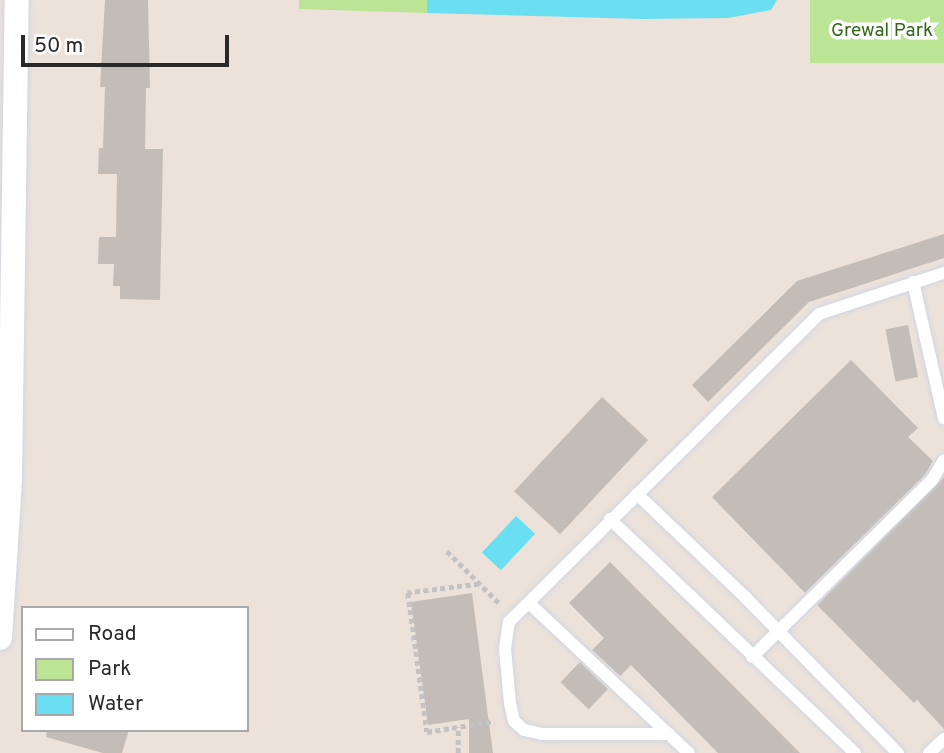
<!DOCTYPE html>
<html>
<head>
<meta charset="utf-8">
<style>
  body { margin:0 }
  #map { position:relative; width:944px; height:753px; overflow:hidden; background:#ece2da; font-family:Overpass,sans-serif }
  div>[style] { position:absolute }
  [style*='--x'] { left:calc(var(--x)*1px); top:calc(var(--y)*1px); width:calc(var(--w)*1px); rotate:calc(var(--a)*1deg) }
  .green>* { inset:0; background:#bbe495; transform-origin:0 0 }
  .water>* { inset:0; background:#6adff1; transform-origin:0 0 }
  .building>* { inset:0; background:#c4bcb7; transform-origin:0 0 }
  .path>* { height:4.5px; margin-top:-2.25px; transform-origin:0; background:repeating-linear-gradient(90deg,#c3c3c3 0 5px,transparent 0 8.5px) }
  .roads { filter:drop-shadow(0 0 2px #cfd6e2) drop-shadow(0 0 2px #cfd6e2) }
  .lane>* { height:12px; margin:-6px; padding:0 6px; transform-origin:6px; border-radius:6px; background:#fff }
  .street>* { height:24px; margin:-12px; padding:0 12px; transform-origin:12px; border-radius:12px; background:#fff }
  span { translate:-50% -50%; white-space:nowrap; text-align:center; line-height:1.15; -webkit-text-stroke:7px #fff; paint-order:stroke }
  .park-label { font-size:19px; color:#336718 }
  .legend { position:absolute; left:21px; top:606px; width:228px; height:126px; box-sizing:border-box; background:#fff; border:2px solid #a9a9a9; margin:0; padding:9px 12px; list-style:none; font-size:21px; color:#292929 }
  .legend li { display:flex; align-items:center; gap:14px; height:35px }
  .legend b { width:35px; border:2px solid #a9a9a9 }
  .scale { position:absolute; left:21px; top:35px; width:208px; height:32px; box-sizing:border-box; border:4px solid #292929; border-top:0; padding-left:9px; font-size:21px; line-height:24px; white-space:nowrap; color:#292929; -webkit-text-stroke:5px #fff; paint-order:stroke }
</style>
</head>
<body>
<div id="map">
  <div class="green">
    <div style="clip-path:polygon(299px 0,427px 0,427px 13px,299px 9px)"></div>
    <div style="left:810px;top:0;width:134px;height:63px"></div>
  </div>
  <div class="water">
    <div style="clip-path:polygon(427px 0,777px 0,771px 10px,728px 18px,642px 19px,427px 13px)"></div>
    <div style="left:516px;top:516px;width:26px;height:50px;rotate:43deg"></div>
  </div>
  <div class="building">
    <div style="clip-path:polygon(105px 0,148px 0,150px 88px,146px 88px,145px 149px,163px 149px,160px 300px,120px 299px,120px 286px,113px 286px,114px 264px,98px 264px,99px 237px,116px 237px,117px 174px,98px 174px,99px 148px,103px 148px,105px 87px,100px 87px)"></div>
    <div style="clip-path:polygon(944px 234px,944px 258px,809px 302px,708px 402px,692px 385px,797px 281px)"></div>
    <div style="left:908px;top:325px;width:53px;height:23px;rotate:79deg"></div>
    <div style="clip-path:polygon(851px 360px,918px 428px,908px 437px,933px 461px,925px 475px,805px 593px,712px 497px)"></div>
    <div style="left:602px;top:397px;width:63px;height:129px;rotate:43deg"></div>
    <div style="clip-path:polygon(944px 477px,944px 729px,917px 700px,914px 703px,817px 605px)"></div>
    <div style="clip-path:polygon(610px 562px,800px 753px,718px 753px,631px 665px,620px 676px,592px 650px,604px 638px,569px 603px)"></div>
    <div style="clip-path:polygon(472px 593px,488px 716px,493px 753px,469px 753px,469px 719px,428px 725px,411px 602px)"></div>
    <div style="left:580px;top:662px;width:39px;height:28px;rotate:44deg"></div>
    <div style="clip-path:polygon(47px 730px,129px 730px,122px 753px,103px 753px,46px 737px)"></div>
  </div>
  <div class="path">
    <div style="--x:447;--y:551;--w:75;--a:45"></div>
    <div style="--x:479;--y:584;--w:72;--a:172.8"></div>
    <div style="--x:408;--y:593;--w:140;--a:82.2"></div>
    <div style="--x:427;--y:732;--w:68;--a:-9.3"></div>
    <div style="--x:458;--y:753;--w:26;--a:-90"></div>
  </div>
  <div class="roads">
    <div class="lane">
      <div style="--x:913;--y:282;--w:140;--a:77.2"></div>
      <div style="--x:637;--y:494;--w:149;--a:43.6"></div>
      <div style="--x:745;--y:597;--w:219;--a:45.6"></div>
      <div style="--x:610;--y:519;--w:339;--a:43.7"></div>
      <div style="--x:529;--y:603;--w:219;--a:43.2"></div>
      <div style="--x:752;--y:657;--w:252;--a:-44.5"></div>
      <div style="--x:932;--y:480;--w:23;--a:-59"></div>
      <div style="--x:669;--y:734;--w:127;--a:180"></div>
      <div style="--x:542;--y:734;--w:18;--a:-167"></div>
      <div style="--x:524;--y:730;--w:13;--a:-138"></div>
      <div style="--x:514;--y:721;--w:18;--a:-103"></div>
      <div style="--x:510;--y:703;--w:54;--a:-95.3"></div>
      <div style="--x:505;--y:649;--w:27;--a:-82"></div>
      <div style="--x:509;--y:622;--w:437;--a:-44.8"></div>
      <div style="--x:819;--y:314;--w:132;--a:-18.2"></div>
      <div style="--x:929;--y:753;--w:21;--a:-43"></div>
    </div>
    <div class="street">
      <div style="--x:0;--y:638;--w:161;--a:-86.4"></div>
      <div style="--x:10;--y:477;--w:477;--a:-89.2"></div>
    </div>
  </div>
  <div class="park-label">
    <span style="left:882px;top:32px">Grewal Park</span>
  </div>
  <ul class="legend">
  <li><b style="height:9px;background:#fff"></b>Road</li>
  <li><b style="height:19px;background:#bbe495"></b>Park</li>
  <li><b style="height:19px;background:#6adff1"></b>Water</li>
  </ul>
  <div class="scale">50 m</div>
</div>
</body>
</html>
